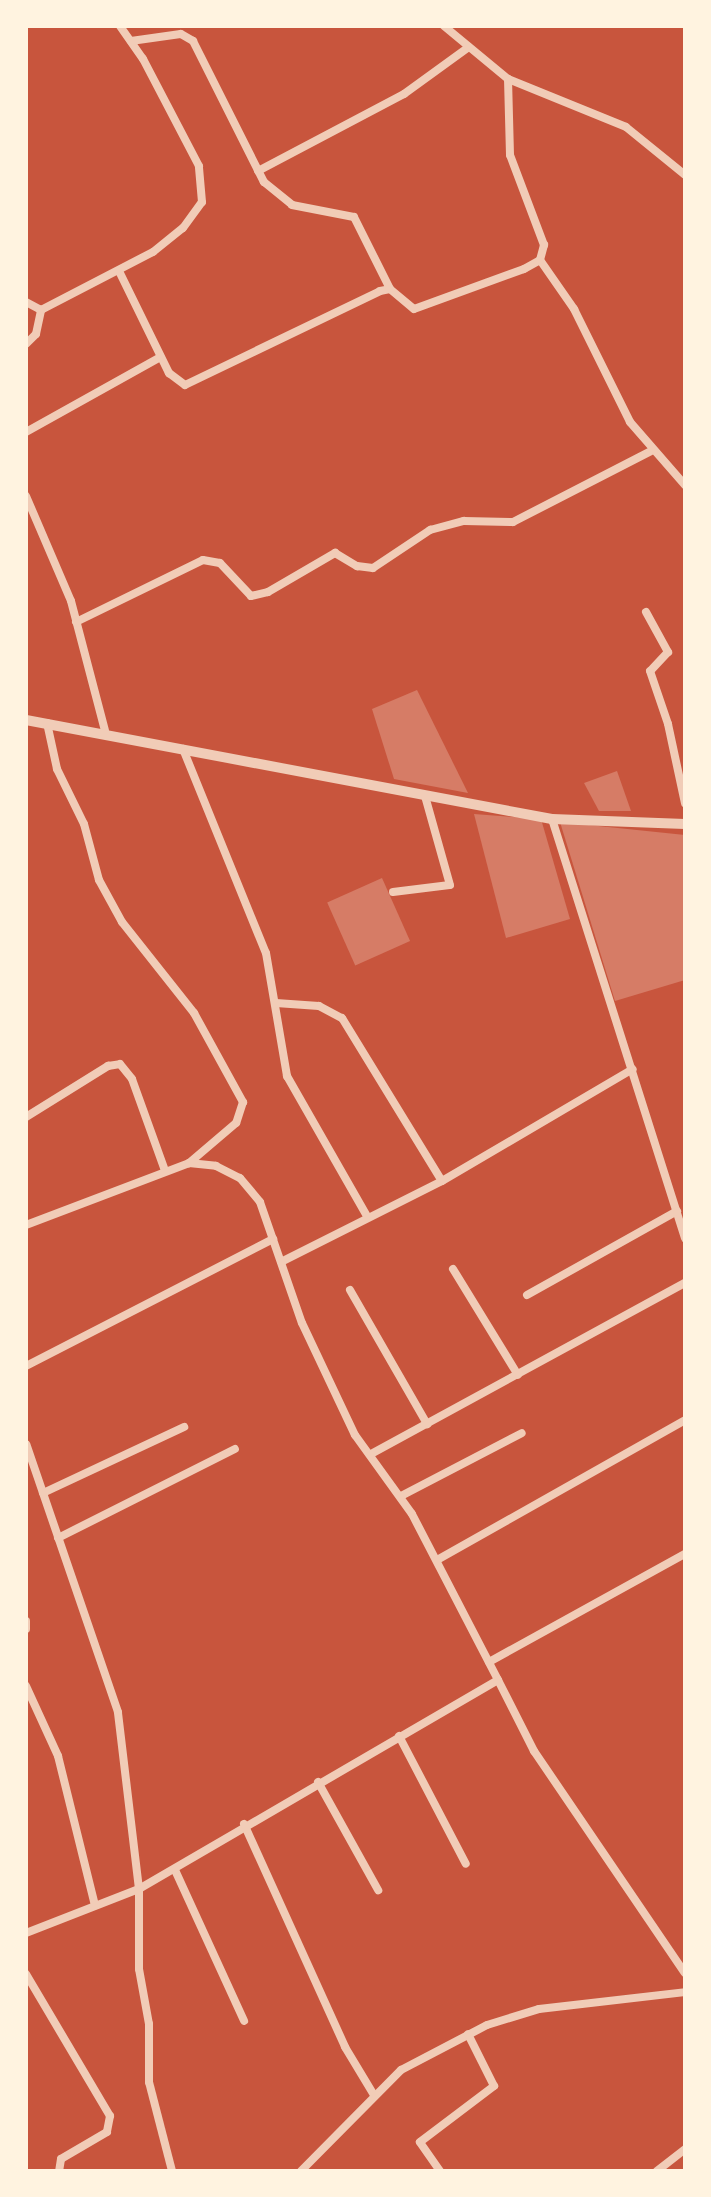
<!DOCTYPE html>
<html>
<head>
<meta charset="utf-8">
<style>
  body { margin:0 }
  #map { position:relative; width:711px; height:2197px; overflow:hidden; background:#c8553d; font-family:"Alegreya Sans",sans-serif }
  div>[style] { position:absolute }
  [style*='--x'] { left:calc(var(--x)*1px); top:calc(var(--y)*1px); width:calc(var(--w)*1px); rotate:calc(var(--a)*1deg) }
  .building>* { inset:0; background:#d67c66; transform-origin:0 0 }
  .minor>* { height:8px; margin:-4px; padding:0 4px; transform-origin:4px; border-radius:4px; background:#f1ccb7 }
  .tertiary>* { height:10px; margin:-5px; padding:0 5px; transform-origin:5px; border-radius:5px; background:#f1ccb7 }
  span { translate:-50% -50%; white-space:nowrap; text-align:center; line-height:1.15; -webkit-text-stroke:6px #fff3e0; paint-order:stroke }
  .frame { position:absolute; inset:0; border:28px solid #fff3e0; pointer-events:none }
</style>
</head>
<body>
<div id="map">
  <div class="building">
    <div style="clip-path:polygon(417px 690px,468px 793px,394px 779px,372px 709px)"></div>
    <div style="clip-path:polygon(617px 771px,631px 811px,599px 811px,584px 783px)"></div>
    <div style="clip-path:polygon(474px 814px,541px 819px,570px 919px,506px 938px)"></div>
    <div style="clip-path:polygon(560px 822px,685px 835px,685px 980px,615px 1001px)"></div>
    <div style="left:382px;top:878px;width:69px;height:60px;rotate:66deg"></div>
  </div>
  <div class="minor">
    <div style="--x:444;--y:26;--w:83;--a:39.6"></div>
    <div style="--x:508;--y:79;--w:127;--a:22.1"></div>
    <div style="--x:626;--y:127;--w:76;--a:39.1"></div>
    <div style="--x:131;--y:41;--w:50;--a:-8"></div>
    <div style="--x:181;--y:34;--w:14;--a:30"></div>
    <div style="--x:193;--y:41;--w:158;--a:63.3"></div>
    <div style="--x:264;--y:182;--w:36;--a:39"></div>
    <div style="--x:292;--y:205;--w:63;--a:11"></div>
    <div style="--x:354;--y:217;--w:80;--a:63.4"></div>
    <div style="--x:258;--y:171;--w:165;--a:-27.8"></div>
    <div style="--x:404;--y:94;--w:80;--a:-35.9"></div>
    <div style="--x:540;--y:260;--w:60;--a:55.2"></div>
    <div style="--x:574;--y:309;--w:126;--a:63.6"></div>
    <div style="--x:630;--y:422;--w:84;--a:48.9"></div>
    <div style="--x:119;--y:271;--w:114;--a:63.9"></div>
    <div style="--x:169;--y:373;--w:20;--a:37"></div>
    <div style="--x:185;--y:385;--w:216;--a:-25.7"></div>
    <div style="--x:380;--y:291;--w:10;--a:-11"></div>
    <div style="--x:390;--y:289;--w:31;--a:40"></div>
    <div style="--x:414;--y:309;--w:117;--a:-20"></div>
    <div style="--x:524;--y:269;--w:18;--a:-29"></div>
    <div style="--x:540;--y:260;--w:16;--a:-75"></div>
    <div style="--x:544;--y:245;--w:96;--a:-110.7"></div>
    <div style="--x:510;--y:155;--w:76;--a:-91.5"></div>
    <div style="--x:26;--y:302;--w:17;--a:28"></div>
    <div style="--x:26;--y:344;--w:14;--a:-45"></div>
    <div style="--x:36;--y:334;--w:25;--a:-78"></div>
    <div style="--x:41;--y:310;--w:126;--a:-27.4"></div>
    <div style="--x:153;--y:252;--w:38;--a:-39"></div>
    <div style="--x:183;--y:228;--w:32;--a:-54"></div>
    <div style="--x:202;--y:202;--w:36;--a:-95"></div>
    <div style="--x:199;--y:166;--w:121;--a:-117.6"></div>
    <div style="--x:143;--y:59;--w:40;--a:-124.9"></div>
    <div style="--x:26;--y:432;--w:154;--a:-29.1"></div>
    <div style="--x:26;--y:496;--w:114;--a:66.8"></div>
    <div style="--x:71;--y:601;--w:134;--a:75.3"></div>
    <div style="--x:646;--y:612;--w:46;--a:61.2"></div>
    <div style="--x:668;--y:652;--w:26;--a:133"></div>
    <div style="--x:650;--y:671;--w:56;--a:71.2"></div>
    <div style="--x:668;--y:724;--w:81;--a:77.9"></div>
    <div style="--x:76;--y:622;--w:141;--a:-26"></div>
    <div style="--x:203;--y:560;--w:17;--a:10"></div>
    <div style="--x:220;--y:563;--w:45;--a:46.8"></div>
    <div style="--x:251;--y:596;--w:17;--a:-13"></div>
    <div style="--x:268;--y:592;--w:78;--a:-30.2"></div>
    <div style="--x:335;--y:553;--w:26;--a:31"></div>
    <div style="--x:357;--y:566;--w:16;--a:7"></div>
    <div style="--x:373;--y:568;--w:69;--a:-33.7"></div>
    <div style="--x:430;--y:530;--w:35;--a:-15"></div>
    <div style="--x:464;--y:521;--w:49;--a:1.2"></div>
    <div style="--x:513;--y:522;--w:155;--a:-27.2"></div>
    <div style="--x:47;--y:723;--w:47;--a:77.7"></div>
    <div style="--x:57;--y:769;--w:61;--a:63.9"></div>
    <div style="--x:84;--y:824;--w:58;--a:75"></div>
    <div style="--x:99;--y:880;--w:48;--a:61.3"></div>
    <div style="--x:122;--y:922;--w:116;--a:51.6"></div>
    <div style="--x:194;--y:1013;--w:102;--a:61.2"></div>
    <div style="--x:243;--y:1102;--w:22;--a:108"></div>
    <div style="--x:236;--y:1123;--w:62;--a:139.6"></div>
    <div style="--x:183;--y:749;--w:220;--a:67.9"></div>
    <div style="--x:266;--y:953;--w:125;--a:80.3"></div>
    <div style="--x:287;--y:1076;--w:161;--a:60.3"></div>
    <div style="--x:552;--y:819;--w:440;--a:72.4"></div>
    <div style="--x:393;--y:892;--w:57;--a:-7"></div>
    <div style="--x:450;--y:885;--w:92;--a:-105.7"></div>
    <div style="--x:276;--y:1003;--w:43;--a:4"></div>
    <div style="--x:319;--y:1006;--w:26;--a:28"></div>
    <div style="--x:342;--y:1018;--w:191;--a:58.5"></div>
    <div style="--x:442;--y:1181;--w:180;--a:153.3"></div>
    <div style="--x:26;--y:1117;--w:97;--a:-31.9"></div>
    <div style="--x:108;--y:1066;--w:12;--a:-9"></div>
    <div style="--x:120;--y:1064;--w:19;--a:51"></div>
    <div style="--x:132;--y:1079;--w:95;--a:70.2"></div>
    <div style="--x:442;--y:1181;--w:221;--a:-30.4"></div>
    <div style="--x:26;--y:1225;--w:174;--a:-20.8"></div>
    <div style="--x:189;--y:1163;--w:27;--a:6"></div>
    <div style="--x:216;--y:1166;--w:27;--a:27"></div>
    <div style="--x:240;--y:1178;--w:31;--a:50"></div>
    <div style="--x:260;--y:1202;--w:128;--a:70.9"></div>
    <div style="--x:302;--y:1323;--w:124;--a:64.7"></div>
    <div style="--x:355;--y:1435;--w:97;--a:54.2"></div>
    <div style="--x:412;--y:1514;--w:187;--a:62.6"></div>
    <div style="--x:498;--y:1680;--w:415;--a:149.8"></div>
    <div style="--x:139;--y:1889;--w:178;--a:-96.8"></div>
    <div style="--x:118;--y:1712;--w:283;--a:-108.9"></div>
    <div style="--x:453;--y:1269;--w:124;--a:58.5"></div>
    <div style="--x:350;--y:1290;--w:155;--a:60.1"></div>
    <div style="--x:527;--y:1295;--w:172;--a:-29.2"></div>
    <div style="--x:26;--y:1366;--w:278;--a:-27.2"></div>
    <div style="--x:371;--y:1454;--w:358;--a:-28.6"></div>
    <div style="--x:43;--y:1493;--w:156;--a:-25.1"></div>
    <div style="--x:401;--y:1496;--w:136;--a:-27.5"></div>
    <div style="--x:58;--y:1538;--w:198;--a:-26.7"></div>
    <div style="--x:437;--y:1560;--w:285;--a:-29.4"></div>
    <div style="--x:26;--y:1621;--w:8;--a:90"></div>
    <div style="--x:489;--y:1662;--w:224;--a:-28.9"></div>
    <div style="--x:498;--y:1680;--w:80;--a:63.1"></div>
    <div style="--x:534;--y:1751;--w:268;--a:55.8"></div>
    <div style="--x:26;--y:1686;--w:77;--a:65.4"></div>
    <div style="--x:58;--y:1756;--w:154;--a:76.1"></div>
    <div style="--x:399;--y:1736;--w:144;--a:62.4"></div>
    <div style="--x:318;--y:1782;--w:124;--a:60.9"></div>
    <div style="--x:244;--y:1824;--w:245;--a:65.6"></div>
    <div style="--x:345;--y:2047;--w:56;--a:58.9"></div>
    <div style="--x:175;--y:1870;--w:166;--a:65.4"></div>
    <div style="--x:26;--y:1933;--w:121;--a:-21.3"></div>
    <div style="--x:139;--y:1889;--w:80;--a:90"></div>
    <div style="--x:139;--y:1969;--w:56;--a:79.7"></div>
    <div style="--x:149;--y:2024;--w:58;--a:90"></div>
    <div style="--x:149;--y:2082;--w:92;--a:75.5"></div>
    <div style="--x:26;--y:1974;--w:165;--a:59.4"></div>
    <div style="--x:110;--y:2116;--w:16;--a:101"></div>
    <div style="--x:107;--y:2132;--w:53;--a:149.6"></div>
    <div style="--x:61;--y:2159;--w:12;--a:99"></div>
    <div style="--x:301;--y:2171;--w:142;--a:-45.3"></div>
    <div style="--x:401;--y:2070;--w:97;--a:-27.6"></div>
    <div style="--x:487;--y:2025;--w:54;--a:-17.1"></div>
    <div style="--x:539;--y:2009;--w:147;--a:-6.6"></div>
    <div style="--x:440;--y:2171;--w:35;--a:-125"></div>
    <div style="--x:420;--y:2142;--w:93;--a:-37.1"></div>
    <div style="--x:494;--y:2086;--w:58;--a:-116.6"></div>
    <div style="--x:657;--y:2171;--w:36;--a:-38"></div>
  </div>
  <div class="tertiary">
    <div style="--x:26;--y:720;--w:535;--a:10.66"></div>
    <div style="--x:552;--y:819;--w:133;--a:2.2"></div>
  </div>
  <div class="frame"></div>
</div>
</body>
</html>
